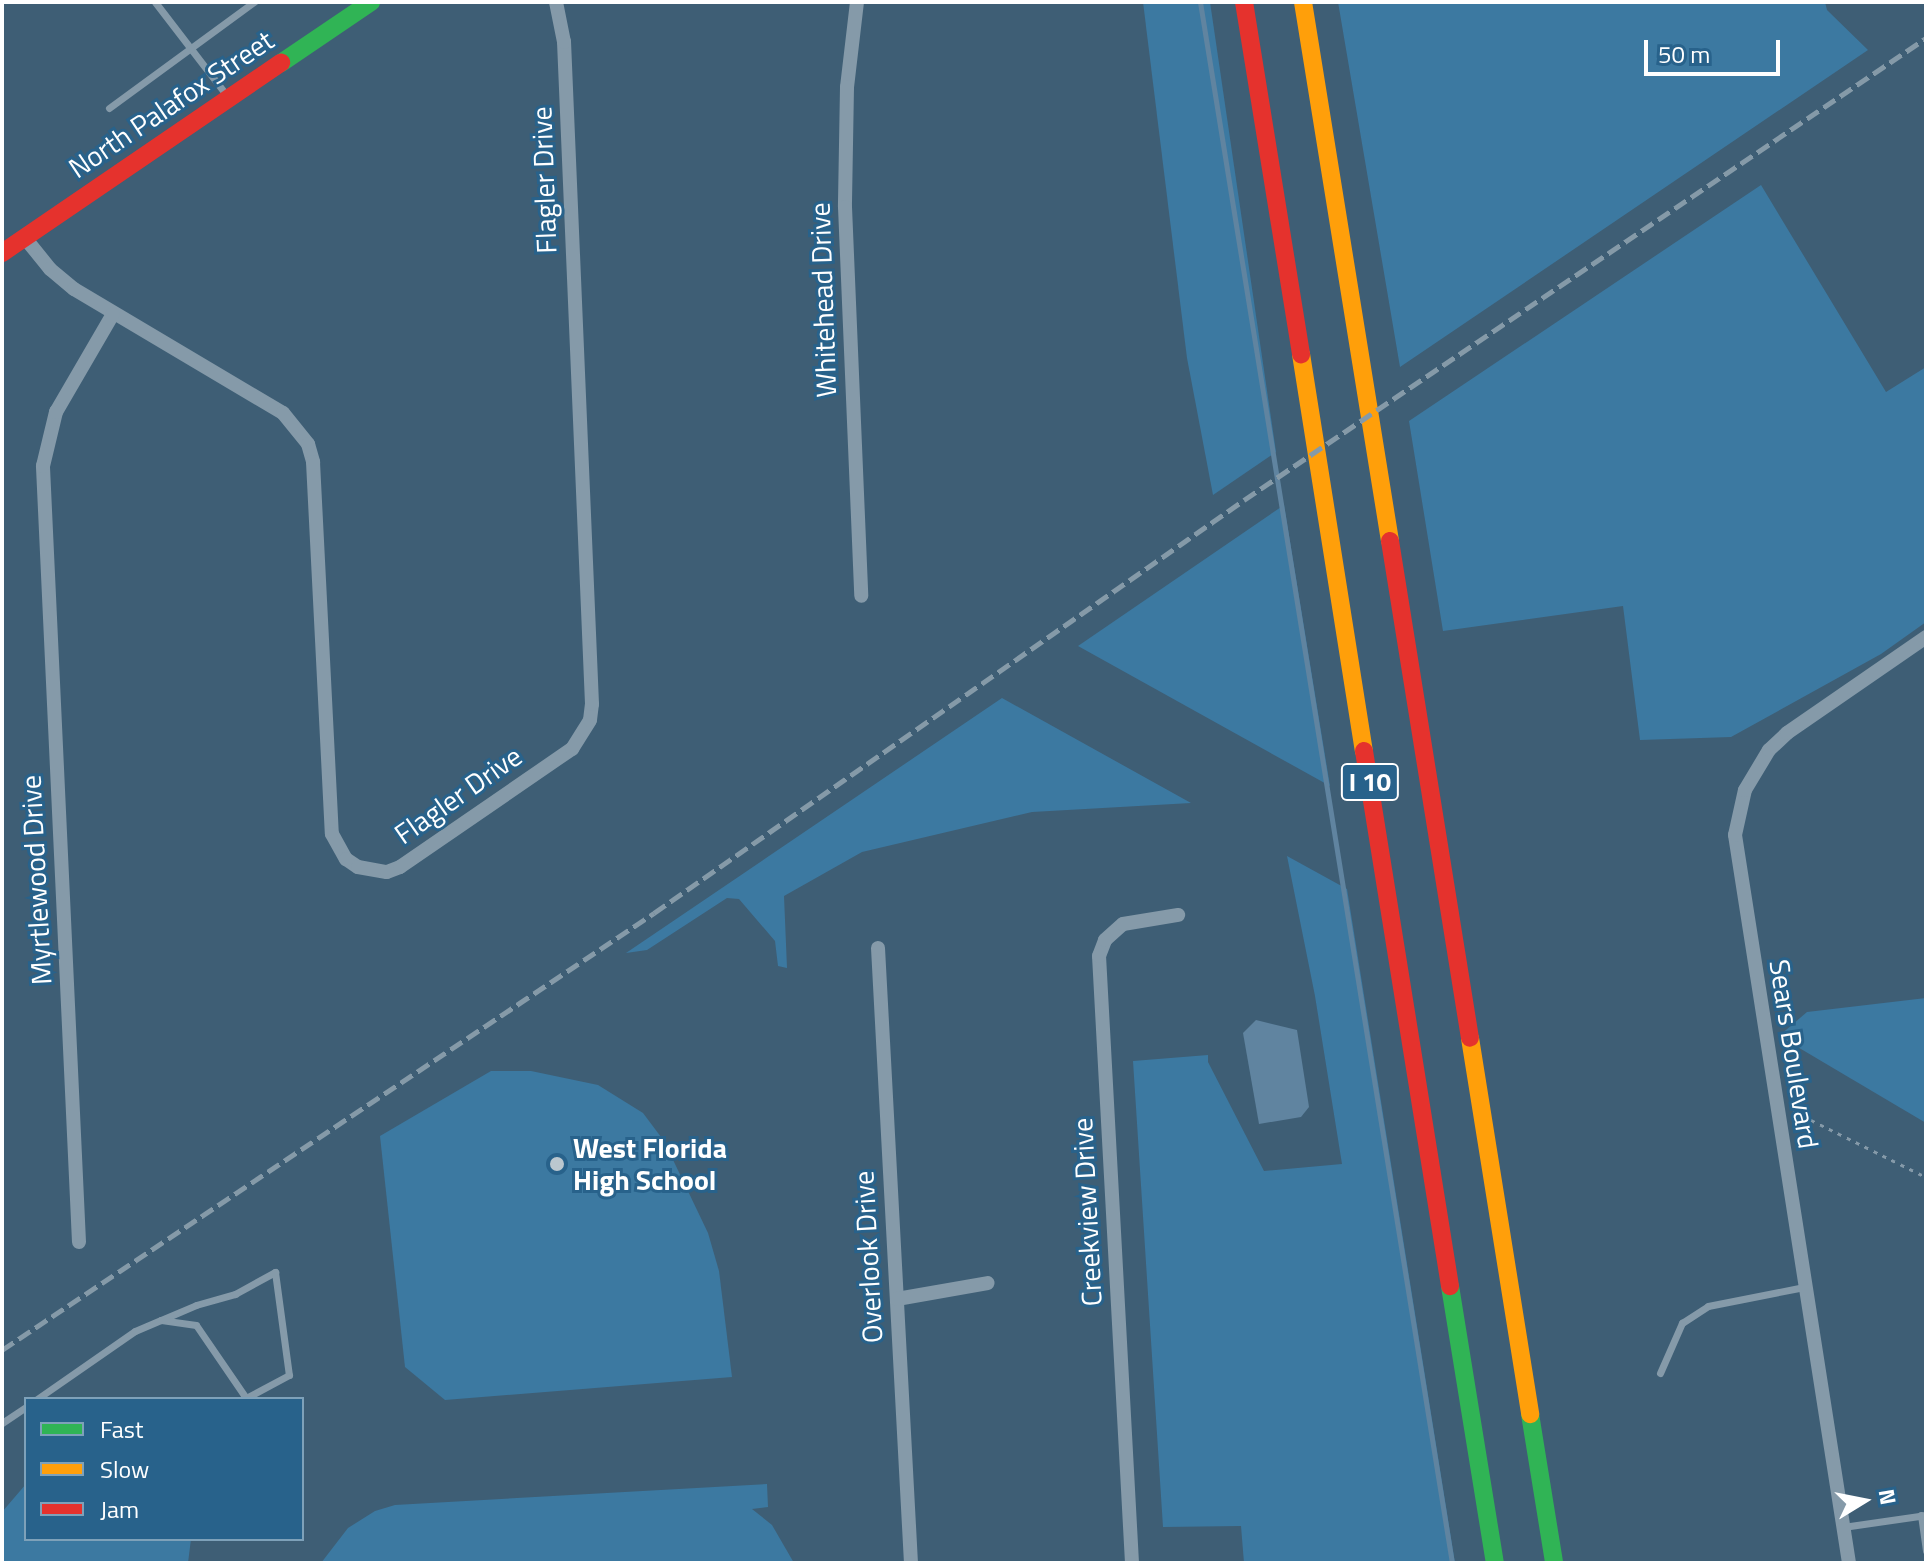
<!DOCTYPE html>
<html>
<head>
<meta charset="utf-8">
<style>
  body { margin:0 }
  #map { position:relative; width:1928px; height:1565px; overflow:hidden; background:#3e5e75; font-family:"Titillium Web",sans-serif }
  div>[style] { position:absolute }
  [style*='--x'] { left:calc(var(--x)*1px); top:calc(var(--y)*1px); width:calc(var(--w)*1px); rotate:calc(var(--a)*1deg) }
  .green>* { inset:0; background:#3c79a1 }
  .water>* { inset:0; background:#6084a0 }
  .stream>* { height:5px; margin:-2.5px; padding:0 2.5px; transform-origin:2.5px; border-radius:2.5px; background:#6084a0 }
  .path>* { height:3px; margin-top:-1.5px; transform-origin:0; background:repeating-linear-gradient(90deg,#859aa9 0 4px,transparent 0 10px) }
  .lane>* { height:7px; margin:-3.5px; padding:0 3.5px; transform-origin:3.5px; border-radius:3.5px; background:#859aa9 }
  .street>* { height:14px; margin:-7px; padding:0 7px; transform-origin:7px; border-radius:7px; background:#859aa9 }
  .fast>* { height:18px; margin:-9px; padding:0 9px; transform-origin:9px; border-radius:9px; background:#30b455 }
  .slow>* { height:18px; margin:-9px; padding:0 9px; transform-origin:9px; border-radius:9px; background:#ff9f0a }
  .jam>* { height:18px; margin:-9px; padding:0 9px; transform-origin:9px; border-radius:9px; background:#e5322d }
  .rail>* { height:5px; margin-top:-2.5px; transform-origin:0; background:repeating-linear-gradient(90deg,#859aa8 0 14px,transparent 0 20px) }
  .dots>* { width:22px; height:22px; translate:-50% -50%; box-sizing:border-box; border:4px solid #28628b; border-radius:50% }
  span { translate:-50% -50%; white-space:nowrap; text-align:center; line-height:1.15; -webkit-text-stroke:6px #28628b; paint-order:stroke }
  .shield-label span { padding:2px 6px; background:#28628b; border:2px solid; border-radius:6px; -webkit-text-stroke-width:0 }
  .shield-label { font-size:26px; color:#fff; font-weight:700 }
  .street-label { font-size:28px; color:#fff }
  .poi-label { font-size:28px; color:#fff; font-weight:700 }
  .left { translate:0 -50%; text-align:left }
  .frame { position:absolute; inset:0; border:4px solid #fff; pointer-events:none }
  .legend { position:absolute; left:24px; top:1397px; width:280px; height:144px; box-sizing:border-box; background:#28628b; border:2px solid #7ea1b9; margin:0; padding:10px 14px; list-style:none; font-size:24px; color:#fff }
  .legend li { display:flex; align-items:center; gap:16px; height:40px }
  .legend b { width:40px; border:2px solid #7ea1b9 }
  .north { position:absolute; left:1824px; top:1461px; width:80px; height:80px; -webkit-text-stroke:6px #28628b; paint-order:stroke; rotate:80deg; font-size:22px; font-weight:700; line-height:32px; text-align:center; color:#fff }
  .north::after { content:''; display:block; margin:auto; width:28px; height:36px; background:#fff; clip-path:polygon(50% 0,100% 100%,50% 72%,0 100%) }
  .scale { position:absolute; left:1644px; top:40px; width:136px; height:36px; box-sizing:border-box; border:4px solid #fff; border-top:0; padding-left:10px; font-size:24px; line-height:28px; white-space:nowrap; color:#fff; -webkit-text-stroke:6px #28628b; paint-order:stroke }
</style>
</head>
<body>
<div id="map">
  <div class="green">
    <div style="clip-path:polygon(1143px 2px,1210px 2px,1276px 452px,1213px 495px,1187px 358px)"></div>
    <div style="clip-path:polygon(1338px 2px,1825px 2px,1827px 10px,1868px 50px,1400px 367px)"></div>
    <div style="clip-path:polygon(1761px 185px,1886px 392px,1926px 367px,1926px 622px,1881px 654px,1731px 737px,1640px 740px,1623px 606px,1443px 631px,1409px 421px)"></div>
    <div style="clip-path:polygon(1284px 505px,1330px 786px,1078px 646px)"></div>
    <div style="clip-path:polygon(1002px 698px,1191px 803px,1032px 812px,862px 852px,784px 896px,787px 968px,778px 966px,775px 941px,739px 899px,727px 898px,647px 950px,626px 953px)"></div>
    <div style="clip-path:polygon(1287px 856px,1347px 889px,1455px 1563px,1244px 1563px,1241px 1526px,1163px 1527px,1133px 1061px,1208px 1055px,1208px 1062px,1264px 1171px,1342px 1164px,1315px 996px)"></div>
    <div style="clip-path:polygon(1926px 998px,1926px 1123px,1779px 1036px,1807px 1012px)"></div>
    <div style="clip-path:polygon(491px 1071px,531px 1071px,598px 1085px,643px 1113px,664px 1141px,708px 1233px,719px 1271px,732px 1377px,445px 1400px,405px 1367px,380px 1136px)"></div>
    <div style="clip-path:polygon(26px 1484px,26px 1539px,191px 1539px,188px 1563px,3px 1563px,2px 1512px)"></div>
    <div style="clip-path:polygon(767px 1484px,768px 1507px,752px 1509px,772px 1525px,794px 1563px,321px 1563px,348px 1528px,375px 1511px,395px 1505px)"></div>
  </div>
  <div class="water">
    <div style="clip-path:polygon(1256px 1020px,1297px 1030px,1309px 1107px,1301px 1117px,1259px 1124px,1243px 1033px)"></div>
  </div>
  <div class="stream">
    <div style="--x:1200;--y:2;--w:1581;--a:80.83"></div>
  </div>
  <div class="path">
    <div style="--x:1793;--y:1111;--w:148;--a:26.4"></div>
  </div>
  <div class="lane">
    <div style="--x:155;--y:2;--w:120;--a:52.5"></div>
    <div style="--x:109;--y:108;--w:180;--a:-36.2"></div>
    <div style="--x:1660;--y:1373;--w:55;--a:-66.3"></div>
    <div style="--x:1682;--y:1323;--w:31;--a:-33"></div>
    <div style="--x:1708;--y:1306;--w:98;--a:-11.2"></div>
    <div style="--x:37;--y:1399;--w:119;--a:-34.8"></div>
    <div style="--x:135;--y:1331;--w:28;--a:-23"></div>
    <div style="--x:161;--y:1320;--w:38;--a:-23"></div>
    <div style="--x:196;--y:1305;--w:41;--a:-15.8"></div>
    <div style="--x:235;--y:1294;--w:46;--a:-28.8"></div>
    <div style="--x:275;--y:1272;--w:104;--a:82.3"></div>
    <div style="--x:289;--y:1375;--w:49;--a:151.9"></div>
    <div style="--x:246;--y:1398;--w:88;--a:-124.4"></div>
    <div style="--x:196;--y:1325;--w:35;--a:-172"></div>
    <div style="--x:2;--y:1423;--w:29;--a:-34"></div>
    <div style="--x:1921;--y:1515;--w:36;--a:82"></div>
    <div style="--x:1843;--y:1527;--w:84;--a:-8.2"></div>
  </div>
  <div class="street">
    <div style="--x:857;--y:2;--w:86;--a:96.7"></div>
    <div style="--x:847;--y:87;--w:120;--a:91"></div>
    <div style="--x:845;--y:207;--w:389;--a:87.6"></div>
    <div style="--x:25;--y:238;--w:40;--a:51"></div>
    <div style="--x:50;--y:269;--w:31;--a:40"></div>
    <div style="--x:74;--y:289;--w:243;--a:30.7"></div>
    <div style="--x:283;--y:413;--w:40;--a:51"></div>
    <div style="--x:308;--y:444;--w:19;--a:74"></div>
    <div style="--x:313;--y:462;--w:372;--a:87.1"></div>
    <div style="--x:332;--y:834;--w:29;--a:61"></div>
    <div style="--x:346;--y:859;--w:14;--a:34"></div>
    <div style="--x:358;--y:867;--w:29;--a:10"></div>
    <div style="--x:387;--y:872;--w:14;--a:-21"></div>
    <div style="--x:400;--y:867;--w:209;--a:-34.5"></div>
    <div style="--x:572;--y:749;--w:34;--a:-58"></div>
    <div style="--x:590;--y:720;--w:16;--a:-83"></div>
    <div style="--x:592;--y:704;--w:663;--a:-92.42"></div>
    <div style="--x:564;--y:42;--w:41;--a:-101.3"></div>
    <div style="--x:878;--y:948;--w:616;--a:86.93"></div>
    <div style="--x:79;--y:1242;--w:777;--a:-92.66"></div>
    <div style="--x:43;--y:466;--w:56;--a:-76.5"></div>
    <div style="--x:56;--y:412;--w:113;--a:-59.8"></div>
    <div style="--x:897;--y:1299;--w:92;--a:-10"></div>
    <div style="--x:1132;--y:1563;--w:608;--a:-93.11"></div>
    <div style="--x:1099;--y:956;--w:17;--a:-69"></div>
    <div style="--x:1105;--y:940;--w:24;--a:-42"></div>
    <div style="--x:1123;--y:924;--w:56;--a:-9.3"></div>
    <div style="--x:1849;--y:1563;--w:737;--a:-98.9"></div>
    <div style="--x:1735;--y:835;--w:46;--a:-77.5"></div>
    <div style="--x:1745;--y:790;--w:47;--a:-59"></div>
    <div style="--x:1769;--y:750;--w:25;--a:-43"></div>
    <div style="--x:1787;--y:733;--w:169;--a:-34.6"></div>
  </div>
  <div class="fast">
    <div style="--x:281;--y:63;--w:109;--a:-34.1"></div>
    <div style="--x:1450;--y:1286;--w:281;--a:80.8"></div>
    <div style="--x:1530;--y:1414;--w:151;--a:80.8"></div>
  </div>
  <div class="slow">
    <div style="--x:1303;--y:2;--w:546;--a:80.83"></div>
    <div style="--x:1301;--y:354;--w:402;--a:81"></div>
    <div style="--x:1470;--y:1038;--w:381;--a:80.9"></div>
  </div>
  <div class="jam">
    <div style="--x:1244;--y:2;--w:357;--a:80.8"></div>
    <div style="--x:2;--y:253;--w:338;--a:-34.3"></div>
    <div style="--x:1390;--y:541;--w:503;--a:80.86"></div>
    <div style="--x:1364;--y:751;--w:542;--a:80.87"></div>
  </div>
  <div class="rail">
    <div style="--x:2;--y:1350;--w:785;--a:-33.83"></div>
    <div style="--x:654;--y:913;--w:720;--a:-34.99"></div>
    <div style="--x:1244;--y:500;--w:824;--a:-34.11"></div>
  </div>
  <div class="dots">
    <div style="left:557px;top:1164px;background:#bbc7cf"></div>
  </div>
  <div class="shield-label">
    <span style="left:1370px;top:782px">I 10</span>
  </div>
  <div class="street-label">
    <span style="left:171px;top:104px;rotate:-34deg">North Palafox Street</span>
    <span style="left:544px;top:180px;rotate:-92deg">Flagler Drive</span>
    <span style="left:823px;top:300px;rotate:-92deg">Whitehead Drive</span>
    <span style="left:458px;top:795px;rotate:-35deg">Flagler Drive</span>
    <span style="left:36px;top:880px;rotate:-93deg">Myrtlewood Drive</span>
    <span style="left:1794px;top:1054px;rotate:81deg">Sears Boulevard</span>
    <span style="left:1087px;top:1212px;rotate:-93deg">Creekview Drive</span>
    <span style="left:868px;top:1257px;rotate:-93deg">Overlook Drive</span>
  </div>
  <div class="poi-label">
    <span class="left" style="left:573px;top:1164px">West Florida<br>High School</span>
  </div>
  <div class="frame"></div>
  <ul class="legend">
  <li><b style="height:10px;background:#30b455"></b>Fast</li>
  <li><b style="height:10px;background:#ff9f0a"></b>Slow</li>
  <li><b style="height:10px;background:#e5322d"></b>Jam</li>
  </ul>
  <div class="north">N</div>
  <div class="scale">50 m</div>
</div>
</body>
</html>
